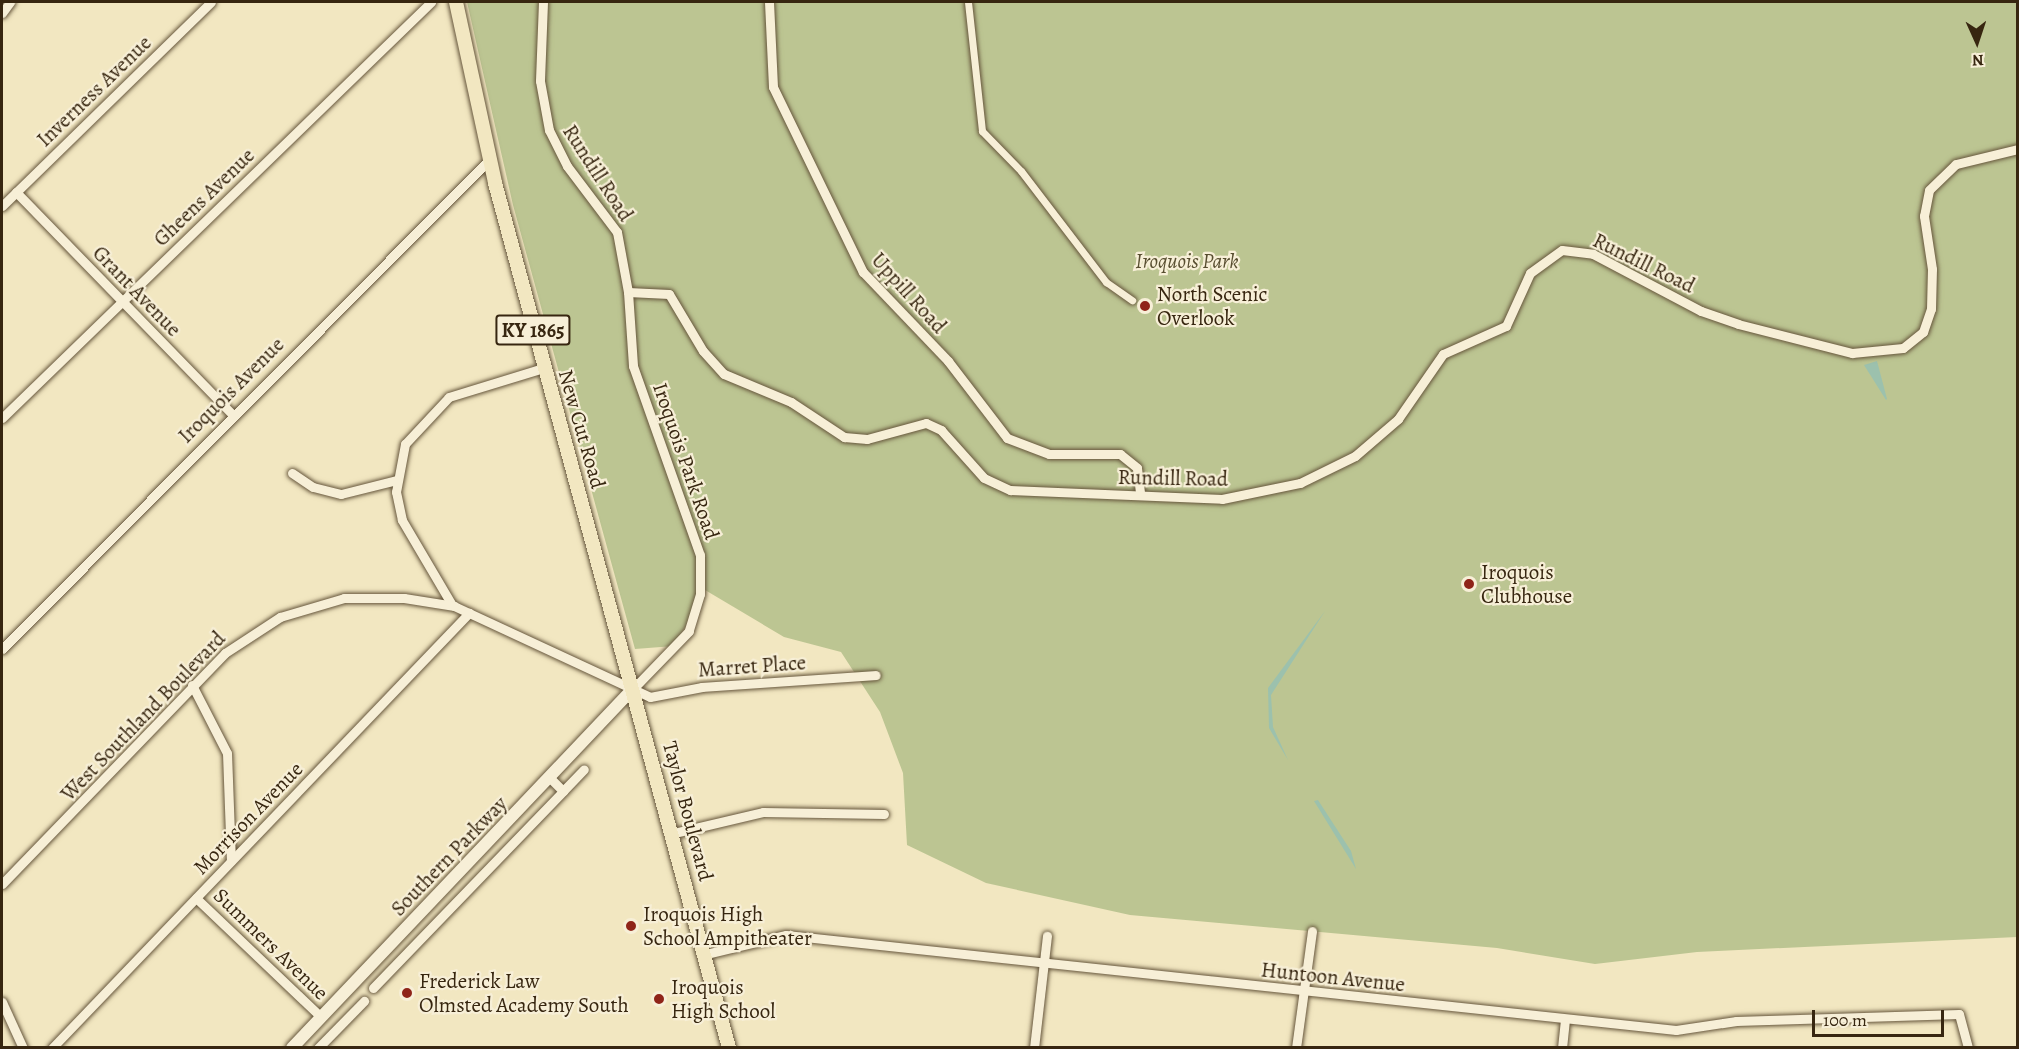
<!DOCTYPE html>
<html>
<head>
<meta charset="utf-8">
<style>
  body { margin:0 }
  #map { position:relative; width:2019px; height:1049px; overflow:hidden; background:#f2e7c1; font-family:Alegreya,serif }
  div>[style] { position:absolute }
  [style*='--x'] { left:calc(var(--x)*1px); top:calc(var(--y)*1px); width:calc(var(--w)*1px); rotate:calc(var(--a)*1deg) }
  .green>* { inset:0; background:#bcc592 }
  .water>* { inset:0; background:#9cc1ad }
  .roads { filter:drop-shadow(0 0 2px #66563c) drop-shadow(0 0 2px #66563c) }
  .pedestrian>* { height:7px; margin:-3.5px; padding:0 3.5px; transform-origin:3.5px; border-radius:3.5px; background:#f7efd7 }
  .minor>* { height:9px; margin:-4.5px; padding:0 4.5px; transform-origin:4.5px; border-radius:4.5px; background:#f7efd7 }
  .secondary>* { height:12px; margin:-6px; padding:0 6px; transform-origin:6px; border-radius:6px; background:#f7efd7 }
  .primary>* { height:14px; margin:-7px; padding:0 7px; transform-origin:7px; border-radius:7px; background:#f2e7c1 }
  .dots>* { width:16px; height:16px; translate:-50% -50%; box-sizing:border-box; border:3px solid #f7efd7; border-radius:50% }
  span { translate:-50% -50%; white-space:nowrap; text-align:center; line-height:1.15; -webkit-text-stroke:4.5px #f7efd7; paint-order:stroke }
  .shield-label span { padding:2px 4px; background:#f7efd7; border:2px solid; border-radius:4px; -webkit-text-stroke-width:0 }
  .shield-label { font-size:20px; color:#372610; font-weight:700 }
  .street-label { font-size:21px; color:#372610 }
  .park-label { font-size:21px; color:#584e30; font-style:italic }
  .poi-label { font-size:21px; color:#372610 }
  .left { translate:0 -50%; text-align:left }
  .frame { position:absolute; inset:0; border:3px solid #372610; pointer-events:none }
  .north { position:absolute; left:1947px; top:12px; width:60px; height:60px; -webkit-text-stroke:4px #f7efd7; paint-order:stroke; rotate:177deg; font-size:16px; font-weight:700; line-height:24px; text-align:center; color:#372610 }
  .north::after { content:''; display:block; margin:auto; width:21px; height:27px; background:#372610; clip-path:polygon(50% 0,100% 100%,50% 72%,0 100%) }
  .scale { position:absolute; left:1812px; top:1010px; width:132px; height:27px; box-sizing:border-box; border:3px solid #372610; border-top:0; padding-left:8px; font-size:18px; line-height:21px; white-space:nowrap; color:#372610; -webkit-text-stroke:4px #f7efd7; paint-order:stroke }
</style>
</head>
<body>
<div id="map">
  <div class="green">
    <div style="clip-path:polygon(467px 2px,2017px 2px,2017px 937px,1697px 952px,1595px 964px,1497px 948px,1130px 915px,986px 883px,907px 845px,903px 773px,880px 712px,841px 652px,784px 637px,700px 587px,697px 607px,674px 646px,635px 649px,513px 205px)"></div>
  </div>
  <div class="water">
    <div style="clip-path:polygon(1877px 361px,1887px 399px,1886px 400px,1864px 365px)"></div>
    <div style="clip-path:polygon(1325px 611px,1271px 695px,1273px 727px,1288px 760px,1269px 728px,1268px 688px)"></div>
    <div style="clip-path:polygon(1318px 800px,1351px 851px,1356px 869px,1314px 801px)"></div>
  </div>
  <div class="roads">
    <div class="pedestrian">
      <div style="--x:968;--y:2;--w:130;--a:83.8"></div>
      <div style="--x:982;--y:131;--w:56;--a:45.7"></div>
      <div style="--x:1021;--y:171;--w:140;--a:52.6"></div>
      <div style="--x:1106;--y:282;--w:32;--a:35"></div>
    </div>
    <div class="minor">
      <div style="--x:543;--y:2;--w:79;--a:92.2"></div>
      <div style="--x:540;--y:81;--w:50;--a:79.6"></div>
      <div style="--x:549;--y:130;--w:40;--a:63.4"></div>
      <div style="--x:567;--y:166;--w:83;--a:52.9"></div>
      <div style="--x:617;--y:232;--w:61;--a:79.6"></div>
      <div style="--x:628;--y:292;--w:74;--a:86.1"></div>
      <div style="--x:633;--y:366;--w:201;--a:70.5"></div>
      <div style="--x:700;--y:555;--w:39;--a:90"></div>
      <div style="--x:700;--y:594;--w:39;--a:107"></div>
      <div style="--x:689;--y:631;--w:82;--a:134"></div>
      <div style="--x:769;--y:2;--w:85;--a:87.3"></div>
      <div style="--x:773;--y:87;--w:206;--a:64.1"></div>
      <div style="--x:863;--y:272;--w:123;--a:46.3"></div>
      <div style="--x:948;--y:361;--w:97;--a:52.5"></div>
      <div style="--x:1007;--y:438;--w:45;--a:20.9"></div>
      <div style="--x:1049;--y:454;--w:71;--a:0"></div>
      <div style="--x:1120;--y:454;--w:22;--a:39"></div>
      <div style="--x:1137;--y:468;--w:25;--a:83"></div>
      <div style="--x:2;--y:13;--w:14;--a:-54"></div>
      <div style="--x:16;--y:192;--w:311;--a:45.8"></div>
      <div style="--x:2;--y:206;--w:292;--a:-44.3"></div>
      <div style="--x:628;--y:292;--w:41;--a:2.8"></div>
      <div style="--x:669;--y:294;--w:66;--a:59.2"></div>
      <div style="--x:703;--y:351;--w:31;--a:48"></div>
      <div style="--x:724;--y:374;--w:73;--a:22.7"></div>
      <div style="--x:791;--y:402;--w:64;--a:33.4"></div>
      <div style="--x:844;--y:437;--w:23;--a:5"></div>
      <div style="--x:867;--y:439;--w:61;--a:-15.2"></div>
      <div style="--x:926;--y:423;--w:17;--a:25"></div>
      <div style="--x:941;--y:430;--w:64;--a:48.1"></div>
      <div style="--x:984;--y:478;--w:29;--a:25"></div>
      <div style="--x:1010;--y:490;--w:212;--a:2.4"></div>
      <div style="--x:1222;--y:499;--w:80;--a:-11.6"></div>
      <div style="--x:1300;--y:483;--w:61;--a:-26.1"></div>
      <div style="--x:1355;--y:456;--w:57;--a:-40.7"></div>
      <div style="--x:1398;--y:419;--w:79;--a:-55.3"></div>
      <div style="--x:1443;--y:354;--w:69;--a:-24"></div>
      <div style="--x:1506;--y:326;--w:58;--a:-65.6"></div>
      <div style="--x:1530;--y:273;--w:39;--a:-36"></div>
      <div style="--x:1562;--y:250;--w:31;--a:7"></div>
      <div style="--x:1593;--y:254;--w:122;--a:27.8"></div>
      <div style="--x:1701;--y:311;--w:39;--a:19"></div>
      <div style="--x:1738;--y:324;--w:118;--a:14.3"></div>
      <div style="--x:1852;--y:353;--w:51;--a:-5.6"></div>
      <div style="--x:1903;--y:348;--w:26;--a:-39"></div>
      <div style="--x:1923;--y:332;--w:24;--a:-71"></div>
      <div style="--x:1931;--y:309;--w:40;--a:-88.6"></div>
      <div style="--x:1932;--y:269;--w:54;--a:-98.6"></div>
      <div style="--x:1924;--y:216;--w:26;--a:-79"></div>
      <div style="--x:1929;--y:190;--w:37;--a:-44"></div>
      <div style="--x:1956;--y:164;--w:64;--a:-13.6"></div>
      <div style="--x:2;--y:418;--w:598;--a:-44.12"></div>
      <div style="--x:292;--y:473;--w:25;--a:34"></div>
      <div style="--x:313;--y:487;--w:29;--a:14"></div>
      <div style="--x:341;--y:494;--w:58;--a:-14"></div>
      <div style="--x:452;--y:605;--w:99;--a:-120.5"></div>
      <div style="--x:402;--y:520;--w:29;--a:-102"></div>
      <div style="--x:396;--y:492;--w:49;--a:-79.4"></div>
      <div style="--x:405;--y:444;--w:64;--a:-46.9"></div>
      <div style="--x:449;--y:397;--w:98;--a:-17.1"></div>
      <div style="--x:2;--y:649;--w:690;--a:-45.12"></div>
      <div style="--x:192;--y:685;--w:76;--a:62.8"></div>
      <div style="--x:227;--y:753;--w:108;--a:87.9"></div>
      <div style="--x:563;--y:791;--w:30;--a:-46"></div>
      <div style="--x:674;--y:833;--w:91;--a:-13.3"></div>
      <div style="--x:763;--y:812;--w:121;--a:0.9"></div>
      <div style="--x:2;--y:884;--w:321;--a:-46"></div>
      <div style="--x:225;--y:653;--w:66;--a:-33.2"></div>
      <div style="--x:280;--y:617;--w:67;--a:-16.5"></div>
      <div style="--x:344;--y:598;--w:60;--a:0"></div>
      <div style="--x:404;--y:598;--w:51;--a:9.1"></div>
      <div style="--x:454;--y:606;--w:216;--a:24.9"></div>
      <div style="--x:650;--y:697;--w:53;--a:-10.9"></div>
      <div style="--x:702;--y:687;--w:174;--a:-3.9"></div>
      <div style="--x:196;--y:898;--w:173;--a:43.6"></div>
      <div style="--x:706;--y:954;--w:82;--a:-13.4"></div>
      <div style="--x:786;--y:935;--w:895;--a:6.09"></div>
      <div style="--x:1676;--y:1030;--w:61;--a:-8.5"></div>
      <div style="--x:1736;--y:1021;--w:223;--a:-1.8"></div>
      <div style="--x:1959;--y:1014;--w:35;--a:75"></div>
      <div style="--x:373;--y:988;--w:274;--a:-46"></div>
      <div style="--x:563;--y:791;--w:18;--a:-135"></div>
      <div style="--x:2;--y:1002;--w:51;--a:65.5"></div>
      <div style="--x:52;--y:1048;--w:603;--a:-46.21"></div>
      <div style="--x:318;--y:1048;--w:66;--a:-45.6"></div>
      <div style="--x:1034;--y:1048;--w:113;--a:-83.4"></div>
      <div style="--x:1296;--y:1048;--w:118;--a:-82.2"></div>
      <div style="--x:1562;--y:1048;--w:27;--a:-84"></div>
    </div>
    <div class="secondary">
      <div style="--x:292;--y:1048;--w:494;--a:-46.5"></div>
    </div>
    <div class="primary">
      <div style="--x:456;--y:2;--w:185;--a:77.8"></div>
      <div style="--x:495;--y:183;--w:896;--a:74.86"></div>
    </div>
  </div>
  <div class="dots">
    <div style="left:1145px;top:306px;background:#8f2418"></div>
    <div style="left:1469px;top:584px;background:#8f2418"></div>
    <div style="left:631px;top:926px;background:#8f2418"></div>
    <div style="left:407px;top:993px;background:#8f2418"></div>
    <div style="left:659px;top:999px;background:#8f2418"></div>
  </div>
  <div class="shield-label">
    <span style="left:533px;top:330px">KY 1865</span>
  </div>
  <div class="street-label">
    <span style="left:94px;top:91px;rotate:-44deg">Inverness Avenue</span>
    <span style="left:598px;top:173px;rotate:57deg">Rundill Road</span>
    <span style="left:204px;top:197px;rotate:-44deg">Gheens Avenue</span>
    <span style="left:1644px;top:263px;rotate:26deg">Rundill Road</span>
    <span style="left:137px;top:291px;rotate:46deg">Grant Avenue</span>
    <span style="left:909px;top:293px;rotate:48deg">Uppill Road</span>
    <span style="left:231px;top:390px;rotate:-45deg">Iroquois Avenue</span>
    <span style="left:582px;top:429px;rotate:74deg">New Cut Road</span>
    <span style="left:686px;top:461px;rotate:71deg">Iroquois Park Road</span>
    <span style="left:1173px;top:478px;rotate:1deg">Rundill Road</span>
    <span style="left:752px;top:666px;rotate:-4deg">Marret Place</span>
    <span style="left:143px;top:716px;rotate:-46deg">West Southland Boulevard</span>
    <span style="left:688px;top:811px;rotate:75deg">Taylor Boulevard</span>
    <span style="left:248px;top:818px;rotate:-46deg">Morrison Avenue</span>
    <span style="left:449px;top:856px;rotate:-46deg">Southern Parkway</span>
    <span style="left:271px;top:944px;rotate:44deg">Summers Avenue</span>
    <span style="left:1333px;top:977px;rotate:6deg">Huntoon Avenue</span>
  </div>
  <div class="park-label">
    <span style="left:1187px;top:261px">Iroquois Park</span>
  </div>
  <div class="poi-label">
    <span class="left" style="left:1157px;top:306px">North Scenic<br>Overlook</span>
    <span class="left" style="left:1481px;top:584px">Iroquois<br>Clubhouse</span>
    <span class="left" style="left:643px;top:926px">Iroquois High<br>School Ampitheater</span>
    <span class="left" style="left:419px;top:993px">Frederick Law<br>Olmsted Academy South</span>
    <span class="left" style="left:671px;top:999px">Iroquois<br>High School</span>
  </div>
  <div class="frame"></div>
  <div class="north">N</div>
  <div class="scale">100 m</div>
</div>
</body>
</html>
